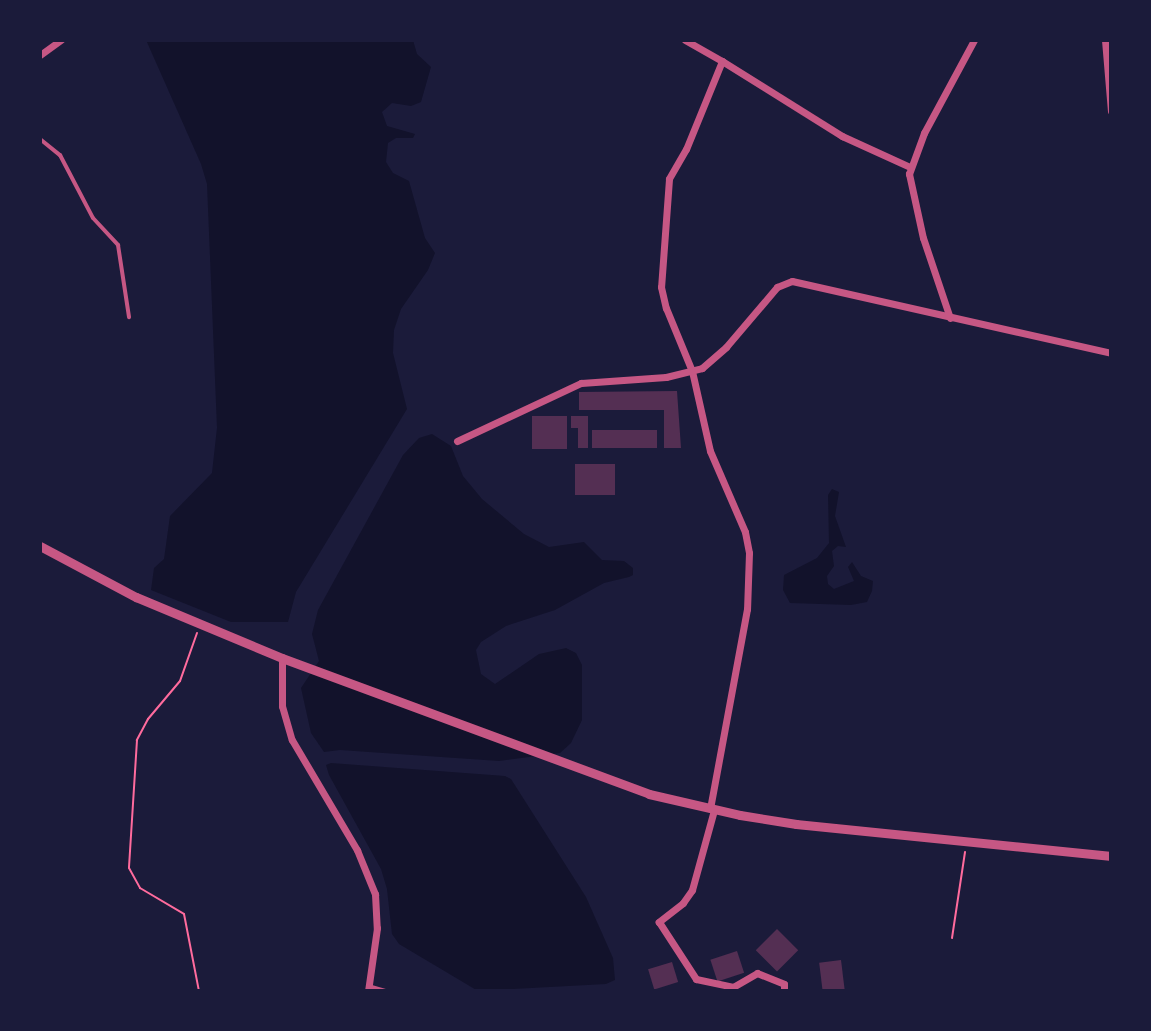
<!DOCTYPE html>
<html>
<head>
<meta charset="utf-8">
<style>
  body { margin:0 }
  #map { position:relative; width:1151px; height:1031px; overflow:hidden; background:#1b1b3a; font-family:"Space Grotesk",sans-serif }
  div>[style] { position:absolute }
  [style*='--x'] { left:calc(var(--x)*1px); top:calc(var(--y)*1px); width:calc(var(--w)*1px); rotate:calc(var(--a)*1deg) }
  .water>* { inset:0; background:#12122b }
  .building>* { inset:0; background:#542f53; transform-origin:0 0 }
  .path>* { height:2px; margin:-1px; padding:0 1px; transform-origin:1px; border-radius:1px; background:#ff6b9d }
  .service>* { height:4px; margin:-2px; padding:0 2px; transform-origin:2px; border-radius:2px; background:#c65784 }
  .minor>* { height:7px; margin:-3.5px; padding:0 3.5px; transform-origin:3.5px; border-radius:3.5px; background:#c65784 }
  .tertiary>* { height:9px; margin:-4.5px; padding:0 4.5px; transform-origin:4.5px; border-radius:4.5px; background:#c65784 }
  span { translate:-50% -50%; white-space:nowrap; text-align:center; line-height:1.15; -webkit-text-stroke:8px #1b1b3a; paint-order:stroke }
  .frame { position:absolute; inset:0; border:42px solid #1b1b3a; pointer-events:none }
</style>
</head>
<body>
<div id="map">
  <div class="water">
    <div style="clip-path:polygon(146px 40px,413px 40px,417px 54px,431px 67px,421px 102px,411px 106px,392px 103px,382px 112px,387px 126px,415px 134px,413px 138px,396px 138px,388px 143px,386px 162px,393px 173px,409px 181px,425px 238px,435px 253px,428px 270px,401px 309px,394px 330px,393px 353px,407px 409px,296px 592px,288px 622px,231px 622px,151px 590px,154px 568px,164px 559px,170px 516px,212px 473px,217px 428px,207px 184px,201px 164px)"></div>
    <div style="clip-path:polygon(432px 434px,451px 446px,463px 476px,482px 499px,524px 534px,549px 547px,584px 542px,602px 560px,624px 561px,633px 568px,633px 575px,629px 577px,604px 583px,555px 610px,506px 626px,481px 642px,476px 650px,481px 674px,495px 684px,539px 654px,566px 648px,576px 653px,582px 665px,582px 720px,571px 743px,560px 753px,499px 761px,340px 750px,324px 752px,311px 733px,301px 688px,319px 661px,312px 634px,318px 610px,403px 455px,419px 438px)"></div>
    <div style="clip-path:polygon(832px 489px,839px 492px,835px 516px,846px 547px,838px 546px,832px 551px,834px 566px,827px 576px,828px 584px,834px 589px,854px 581px,848px 567px,852px 562px,861px 576px,873px 581px,872px 591px,867px 602px,851px 605px,790px 603px,783px 590px,784px 575px,817px 558px,829px 543px,828px 495px)"></div>
    <div style="clip-path:polygon(331px 763px,505px 776px,511px 779px,586px 897px,613px 958px,615px 980px,606px 984px,478px 991px,399px 944px,392px 934px,387px 889px,381px 869px,329px 775px,326px 765px)"></div>
  </div>
  <div class="building">
    <div style="clip-path:polygon(677px 391px,681px 448px,664px 448px,664px 410px,579px 410px,579px 392px)"></div>
    <div style="left:567px;top:416px;width:33px;height:35px;rotate:90deg"></div>
    <div style="clip-path:polygon(571px 416px,588px 416px,588px 448px,578px 448px,578px 428px,571px 428px)"></div>
    <div style="left:592px;top:430px;width:65px;height:18px"></div>
    <div style="left:615px;top:464px;width:31px;height:40px;rotate:90deg"></div>
    <div style="left:777px;top:929px;width:30px;height:30px;rotate:45deg"></div>
    <div style="left:737px;top:951px;width:23px;height:28px;rotate:72deg"></div>
    <div style="left:841px;top:960px;width:31px;height:22px;rotate:83deg"></div>
    <div style="left:672px;top:962px;width:21px;height:25px;rotate:73deg"></div>
  </div>
  <div class="path">
    <div style="--x:197;--y:633;--w:51;--a:109.5"></div>
    <div style="--x:180;--y:681;--w:50;--a:130.1"></div>
    <div style="--x:148;--y:719;--w:24;--a:118"></div>
    <div style="--x:137;--y:740;--w:128;--a:93.6"></div>
    <div style="--x:129;--y:868;--w:23;--a:61"></div>
    <div style="--x:140;--y:888;--w:51;--a:30.6"></div>
    <div style="--x:184;--y:914;--w:78;--a:79"></div>
    <div style="--x:952;--y:938;--w:87;--a:-81.4"></div>
  </div>
  <div class="service">
    <div style="--x:40;--y:139;--w:26;--a:39"></div>
    <div style="--x:60;--y:155;--w:71;--a:62.4"></div>
    <div style="--x:93;--y:218;--w:37;--a:47"></div>
    <div style="--x:118;--y:245;--w:73;--a:81.3"></div>
    <div style="--x:368;--y:986;--w:18;--a:16"></div>
  </div>
  <div class="minor">
    <div style="--x:685;--y:40;--w:43;--a:29.6"></div>
    <div style="--x:722;--y:61;--w:95;--a:112.2"></div>
    <div style="--x:686;--y:149;--w:34;--a:120"></div>
    <div style="--x:669;--y:179;--w:108;--a:94.2"></div>
    <div style="--x:661;--y:287;--w:22;--a:77"></div>
    <div style="--x:666;--y:308;--w:68;--a:67.6"></div>
    <div style="--x:692;--y:371;--w:82;--a:77.3"></div>
    <div style="--x:710;--y:451;--w:88;--a:66.6"></div>
    <div style="--x:745;--y:532;--w:21;--a:79"></div>
    <div style="--x:749;--y:553;--w:56;--a:92"></div>
    <div style="--x:747;--y:609;--w:203;--a:100.5"></div>
    <div style="--x:1105;--y:40;--w:71;--a:85.2"></div>
    <div style="--x:40;--y:55;--w:26;--a:-36"></div>
    <div style="--x:722;--y:61;--w:142;--a:32"></div>
    <div style="--x:842;--y:136;--w:75;--a:24.5"></div>
    <div style="--x:950;--y:318;--w:84;--a:-108.6"></div>
    <div style="--x:923;--y:238;--w:66;--a:-102.3"></div>
    <div style="--x:909;--y:174;--w:44;--a:-69.9"></div>
    <div style="--x:924;--y:133;--w:106;--a:-61.7"></div>
    <div style="--x:457;--y:441;--w:137;--a:-25.1"></div>
    <div style="--x:581;--y:383;--w:85;--a:-4"></div>
    <div style="--x:666;--y:377;--w:37;--a:-14"></div>
    <div style="--x:702;--y:368;--w:32;--a:-41"></div>
    <div style="--x:726;--y:347;--w:79;--a:-49.6"></div>
    <div style="--x:777;--y:287;--w:16;--a:-22"></div>
    <div style="--x:792;--y:281;--w:327;--a:12.7"></div>
    <div style="--x:282;--y:658;--w:48;--a:90"></div>
    <div style="--x:282;--y:706;--w:35;--a:74"></div>
    <div style="--x:292;--y:740;--w:128;--a:59.4"></div>
    <div style="--x:357;--y:850;--w:48;--a:67.8"></div>
    <div style="--x:375;--y:894;--w:34;--a:87"></div>
    <div style="--x:377;--y:928;--w:64;--a:98.1"></div>
    <div style="--x:714;--y:810;--w:83;--a:105.4"></div>
    <div style="--x:692;--y:890;--w:16;--a:125"></div>
    <div style="--x:683;--y:903;--w:31;--a:142"></div>
    <div style="--x:659;--y:922;--w:68;--a:57"></div>
    <div style="--x:696;--y:979;--w:38;--a:12"></div>
    <div style="--x:733;--y:987;--w:4;--a:104"></div>
    <div style="--x:733;--y:987;--w:28;--a:-30"></div>
    <div style="--x:757;--y:973;--w:29;--a:22"></div>
    <div style="--x:784;--y:984;--w:7;--a:90"></div>
  </div>
  <div class="tertiary">
    <div style="--x:40;--y:546;--w:109;--a:28"></div>
    <div style="--x:136;--y:597;--w:158;--a:22.7"></div>
    <div style="--x:282;--y:658;--w:391;--a:20.3"></div>
    <div style="--x:649;--y:794;--w:93;--a:13"></div>
    <div style="--x:740;--y:815;--w:57;--a:9.1"></div>
    <div style="--x:796;--y:824;--w:317;--a:5.8"></div>
  </div>
  <div class="frame"></div>
</div>
</body>
</html>
